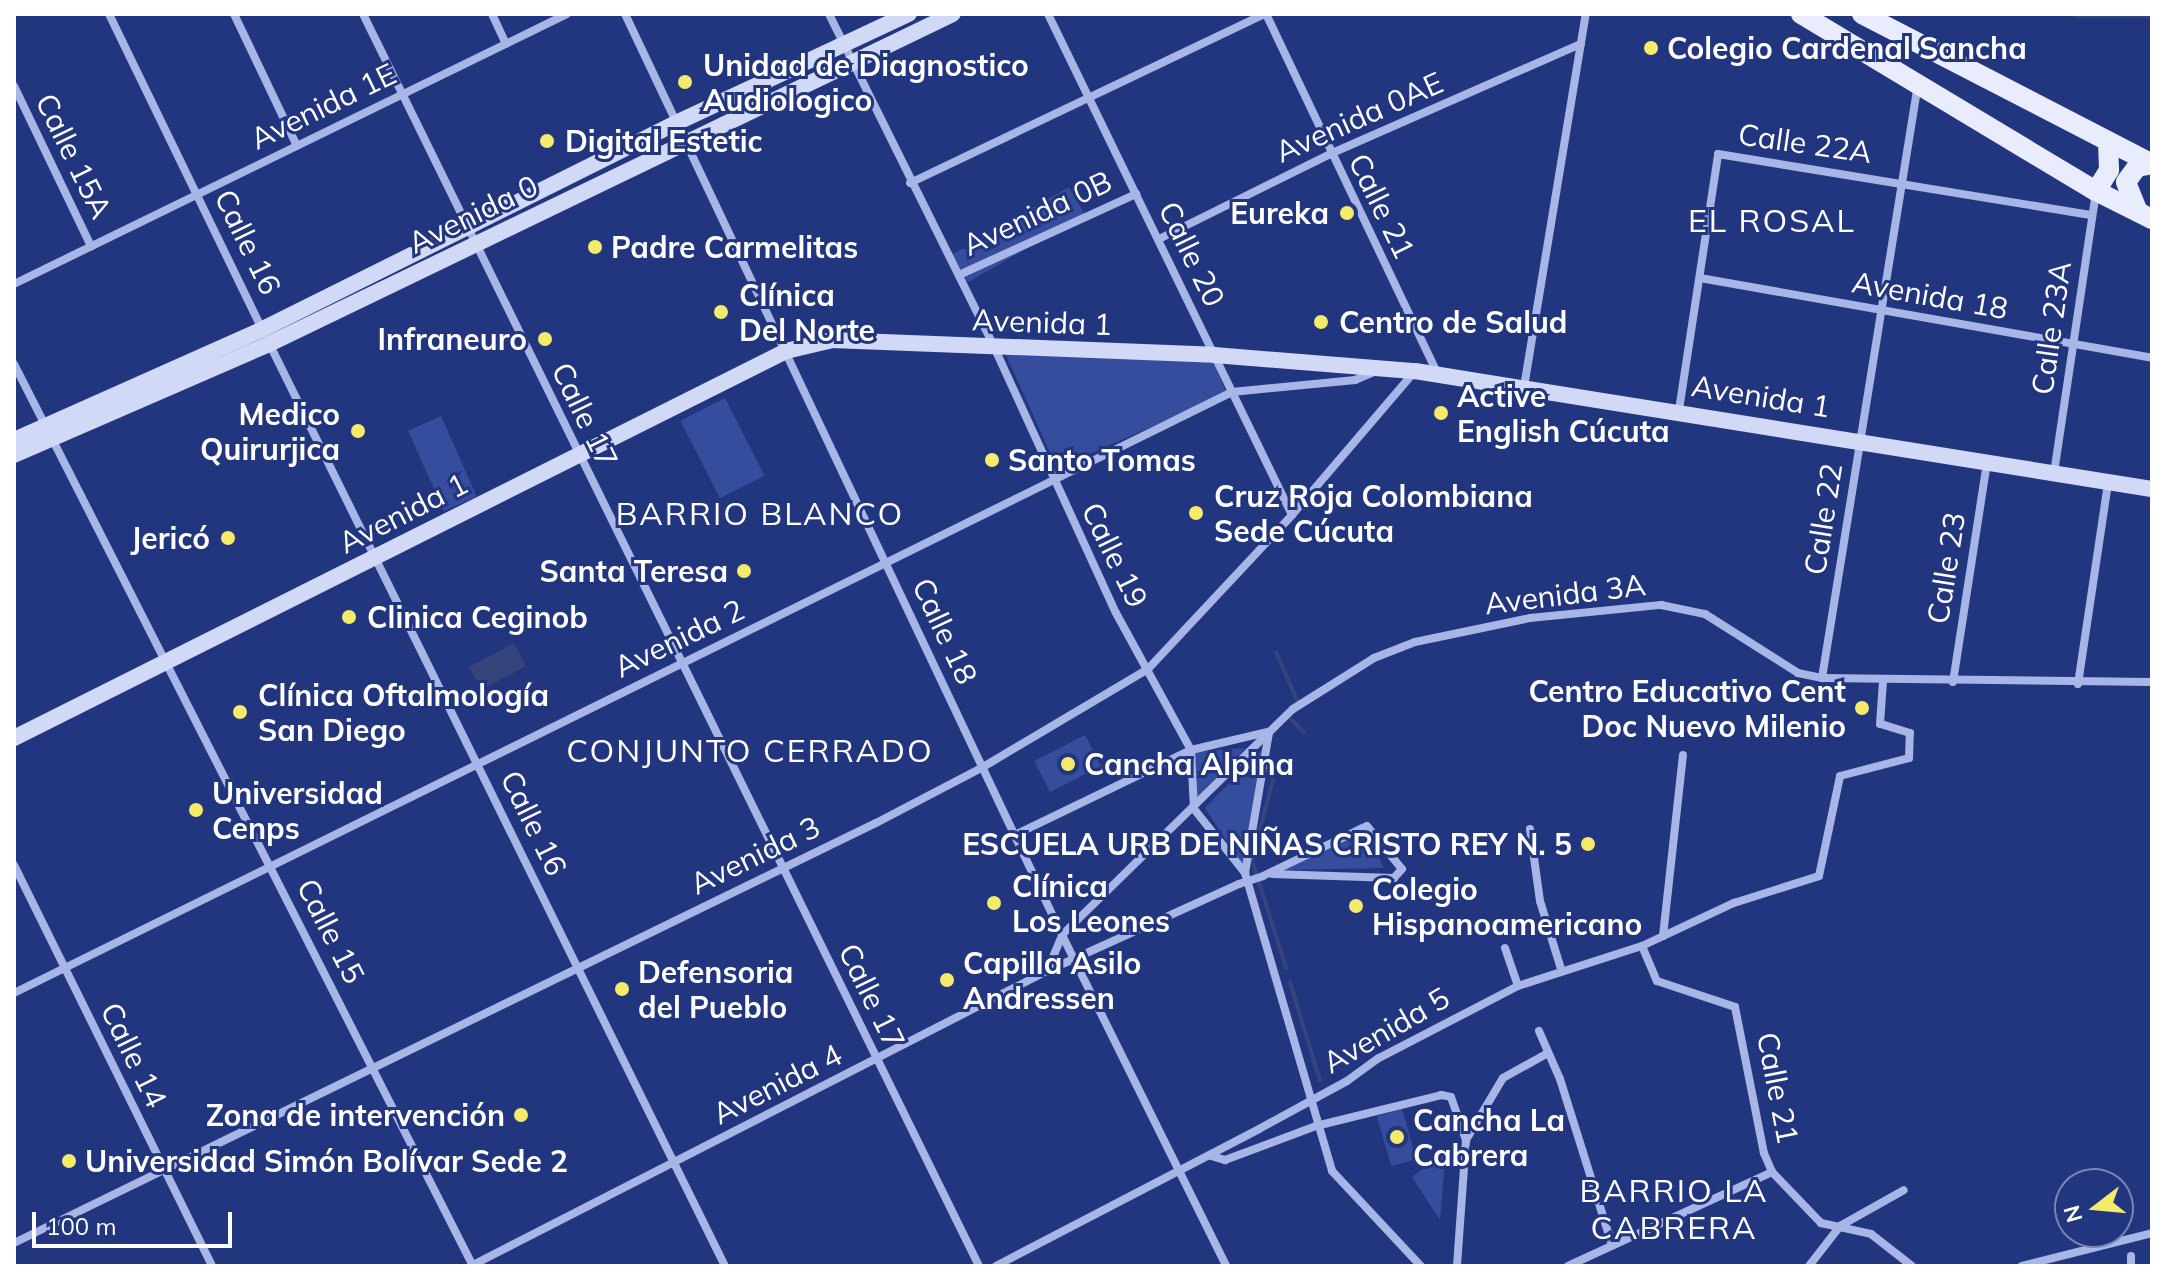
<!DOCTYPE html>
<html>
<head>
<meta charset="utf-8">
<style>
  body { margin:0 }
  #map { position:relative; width:2166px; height:1280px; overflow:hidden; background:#22357f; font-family:Mulish,sans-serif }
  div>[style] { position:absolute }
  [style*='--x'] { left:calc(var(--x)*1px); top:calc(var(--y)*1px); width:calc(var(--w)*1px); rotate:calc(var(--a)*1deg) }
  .green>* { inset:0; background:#364d9d; transform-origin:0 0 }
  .water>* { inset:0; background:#36447c; transform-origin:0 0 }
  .stream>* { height:4px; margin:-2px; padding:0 2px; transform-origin:2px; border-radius:2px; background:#36447c }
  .street>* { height:8px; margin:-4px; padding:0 4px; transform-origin:4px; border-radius:4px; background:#a7b5e7 }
  .secondary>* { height:16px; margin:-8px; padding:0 8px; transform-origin:8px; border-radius:8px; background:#d1d9f6 }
  .primary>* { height:20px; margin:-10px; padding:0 10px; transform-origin:10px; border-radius:10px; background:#e9ecfd }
  .street-bridge>* { height:8px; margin:-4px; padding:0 4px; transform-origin:4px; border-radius:4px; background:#a7b5e7 }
  .dots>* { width:22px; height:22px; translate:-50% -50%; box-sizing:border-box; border:4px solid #22357f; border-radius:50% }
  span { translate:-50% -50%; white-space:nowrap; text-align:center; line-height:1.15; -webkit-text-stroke:6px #22357f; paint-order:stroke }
  .poi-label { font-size:30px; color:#fff; font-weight:700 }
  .left { translate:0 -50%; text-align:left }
  .right { translate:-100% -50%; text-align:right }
  .street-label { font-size:30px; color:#fff }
  .neighbourhood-label { font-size:32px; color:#fff; letter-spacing:2px }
  .frame { position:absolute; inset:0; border:16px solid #fff; pointer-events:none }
  .north { position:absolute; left:2054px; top:1168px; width:80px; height:80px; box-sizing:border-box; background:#22357f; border:2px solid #7a86b2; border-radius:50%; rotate:254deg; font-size:22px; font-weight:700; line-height:32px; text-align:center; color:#fff }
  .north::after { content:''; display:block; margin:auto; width:28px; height:36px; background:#f3eb69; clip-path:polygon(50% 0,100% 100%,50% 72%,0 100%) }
  .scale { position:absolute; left:32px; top:1212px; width:200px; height:36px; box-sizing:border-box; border:4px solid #fff; border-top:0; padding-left:10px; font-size:24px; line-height:28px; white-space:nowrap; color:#fff; -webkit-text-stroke:6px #22357f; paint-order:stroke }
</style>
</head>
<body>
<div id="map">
  <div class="green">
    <div style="left:1069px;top:187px;width:32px;height:135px;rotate:60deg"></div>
    <div style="clip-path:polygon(1005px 353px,1213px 361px,1227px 394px,1057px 468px)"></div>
    <div style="left:725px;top:398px;width:87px;height:50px;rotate:63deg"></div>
    <div style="left:441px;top:416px;width:88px;height:36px;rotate:66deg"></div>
    <div style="left:1085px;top:735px;width:35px;height:57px;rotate:63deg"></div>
    <div style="clip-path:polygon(1245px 748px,1194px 802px,1193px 752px)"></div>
    <div style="clip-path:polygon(1262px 749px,1243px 866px,1205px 808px)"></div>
    <div style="clip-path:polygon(1361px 823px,1384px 868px,1283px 870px)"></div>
    <div style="left:1402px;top:1109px;width:52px;height:26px;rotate:74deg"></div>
    <div style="clip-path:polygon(1446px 1151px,1440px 1220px,1412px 1177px)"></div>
  </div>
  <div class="water">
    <div style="clip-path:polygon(2063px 14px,2152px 14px,2152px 18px,2078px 18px)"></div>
    <div style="left:514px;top:643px;width:26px;height:51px;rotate:62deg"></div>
  </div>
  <div class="stream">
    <div style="--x:1276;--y:652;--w:55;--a:66.3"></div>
    <div style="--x:1291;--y:719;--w:19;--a:47"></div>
    <div style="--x:1277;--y:764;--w:99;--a:104.6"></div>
    <div style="--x:1252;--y:860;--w:113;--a:72.5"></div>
    <div style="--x:1290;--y:982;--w:103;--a:73.1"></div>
  </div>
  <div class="street">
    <div style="--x:109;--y:14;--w:350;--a:64.1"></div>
    <div style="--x:234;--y:14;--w:146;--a:64.5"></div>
    <div style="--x:363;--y:14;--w:1395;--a:63.8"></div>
    <div style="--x:492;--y:14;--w:33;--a:65"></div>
    <div style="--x:625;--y:14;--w:1019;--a:64.62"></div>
    <div style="--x:1062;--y:935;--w:369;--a:63.6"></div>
    <div style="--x:829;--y:14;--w:374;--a:63.6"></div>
    <div style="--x:995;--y:349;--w:290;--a:65.4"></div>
    <div style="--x:1116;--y:613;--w:156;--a:61.3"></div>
    <div style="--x:1191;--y:750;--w:59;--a:87.1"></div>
    <div style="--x:1194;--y:809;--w:82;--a:51.4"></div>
    <div style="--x:1245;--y:873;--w:310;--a:73.7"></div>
    <div style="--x:1332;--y:1171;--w:130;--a:46.9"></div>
    <div style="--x:1048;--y:14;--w:557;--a:64.03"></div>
    <div style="--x:1266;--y:14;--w:398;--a:64.5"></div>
    <div style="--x:14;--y:86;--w:178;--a:64.3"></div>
    <div style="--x:910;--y:183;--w:393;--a:-25.5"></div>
    <div style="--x:1159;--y:239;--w:191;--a:-26.4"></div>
    <div style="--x:1330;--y:154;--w:274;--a:-23.7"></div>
    <div style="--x:959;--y:275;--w:195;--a:-24.6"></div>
    <div style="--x:1700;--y:278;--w:459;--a:10"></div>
    <div style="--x:14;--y:284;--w:615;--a:-26.02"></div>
    <div style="--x:268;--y:341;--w:1032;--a:63.71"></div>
    <div style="--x:14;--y:364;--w:1012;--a:63.03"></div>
    <div style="--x:1524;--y:387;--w:378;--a:-80.6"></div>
    <div style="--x:1679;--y:410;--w:259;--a:-81.3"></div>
    <div style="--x:1718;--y:154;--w:379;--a:9.3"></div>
    <div style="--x:2054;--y:473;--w:283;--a:-81.5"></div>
    <div style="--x:1822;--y:678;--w:602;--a:-80.82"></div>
    <div style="--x:1953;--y:682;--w:223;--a:-81.2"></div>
    <div style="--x:2078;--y:684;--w:203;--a:-81.5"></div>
    <div style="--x:1530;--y:829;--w:73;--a:82.1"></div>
    <div style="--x:1540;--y:901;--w:71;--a:72.8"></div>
    <div style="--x:1015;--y:835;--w:195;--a:-25.8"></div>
    <div style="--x:1191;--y:750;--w:79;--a:-13.2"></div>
    <div style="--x:14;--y:865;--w:447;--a:63.7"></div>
    <div style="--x:1245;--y:873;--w:143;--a:-80.3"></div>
    <div style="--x:1263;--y:876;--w:115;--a:-25.7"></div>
    <div style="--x:1367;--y:826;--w:55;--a:50.9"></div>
    <div style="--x:1402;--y:869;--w:12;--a:132"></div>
    <div style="--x:1394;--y:878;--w:122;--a:-178.1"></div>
    <div style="--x:1663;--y:936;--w:182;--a:-83.7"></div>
    <div style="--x:1642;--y:946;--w:38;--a:67"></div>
    <div style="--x:1657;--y:981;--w:82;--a:18.4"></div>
    <div style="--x:1735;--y:1007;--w:149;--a:78.8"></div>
    <div style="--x:1764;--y:1153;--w:21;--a:67"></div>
    <div style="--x:1772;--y:1172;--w:71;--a:46.1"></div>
    <div style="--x:1821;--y:1223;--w:51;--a:12.4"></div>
    <div style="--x:1871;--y:1234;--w:52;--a:38"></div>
    <div style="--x:1505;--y:948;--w:40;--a:71.1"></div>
    <div style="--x:1047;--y:971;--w:39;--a:-67"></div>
    <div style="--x:1062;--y:935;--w:323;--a:-44.4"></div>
    <div style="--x:1293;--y:709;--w:96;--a:-32.2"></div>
    <div style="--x:1374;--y:658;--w:44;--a:-21.3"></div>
    <div style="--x:1415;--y:642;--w:117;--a:-11.8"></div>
    <div style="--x:1530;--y:618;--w:132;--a:-5.7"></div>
    <div style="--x:1661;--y:605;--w:45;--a:11.6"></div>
    <div style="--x:1705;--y:614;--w:110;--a:32.4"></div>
    <div style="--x:1798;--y:673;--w:25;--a:12"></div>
    <div style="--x:1822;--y:678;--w:330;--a:0.7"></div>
    <div style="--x:14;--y:993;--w:1358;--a:-26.26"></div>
    <div style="--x:1232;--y:392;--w:124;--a:-5.6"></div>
    <div style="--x:1355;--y:380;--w:21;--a:-23"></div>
    <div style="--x:1539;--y:1031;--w:52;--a:66.4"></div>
    <div style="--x:1560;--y:1079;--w:174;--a:72.6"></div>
    <div style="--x:1347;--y:1081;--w:39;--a:-36"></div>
    <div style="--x:1379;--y:1058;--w:157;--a:-27.4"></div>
    <div style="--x:1518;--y:986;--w:130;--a:-17.9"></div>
    <div style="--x:1642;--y:946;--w:102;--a:-25.1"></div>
    <div style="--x:1734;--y:903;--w:89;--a:-17.6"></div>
    <div style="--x:1819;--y:876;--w:102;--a:-78.1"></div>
    <div style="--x:1840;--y:776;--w:71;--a:-14.6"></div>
    <div style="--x:1909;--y:758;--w:25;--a:-88"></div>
    <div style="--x:1910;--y:733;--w:31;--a:-163"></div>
    <div style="--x:1880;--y:724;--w:43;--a:-86"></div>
    <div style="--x:1466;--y:1140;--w:72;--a:-59.2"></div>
    <div style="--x:1503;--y:1078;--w:51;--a:-29.1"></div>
    <div style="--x:1211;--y:1156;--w:15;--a:16"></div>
    <div style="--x:1225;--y:1160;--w:97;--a:-20.5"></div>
    <div style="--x:1316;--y:1126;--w:129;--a:-13.9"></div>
    <div style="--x:1441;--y:1095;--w:10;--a:11"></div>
    <div style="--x:1451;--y:1097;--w:46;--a:70.8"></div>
    <div style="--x:1466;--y:1140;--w:126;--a:94.1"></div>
    <div style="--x:14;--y:1243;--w:959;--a:-25.98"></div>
    <div style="--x:876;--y:823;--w:121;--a:-27.6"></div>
    <div style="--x:983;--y:767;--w:192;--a:-30.7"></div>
    <div style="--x:1148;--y:669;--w:211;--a:-46.9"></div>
    <div style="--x:1292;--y:515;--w:189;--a:-49.5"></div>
    <div style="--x:2131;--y:1256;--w:10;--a:90"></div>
    <div style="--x:471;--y:1266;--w:647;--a:-27.12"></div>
    <div style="--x:1047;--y:971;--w:211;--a:-24.4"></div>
    <div style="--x:996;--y:1266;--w:297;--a:-27.5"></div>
    <div style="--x:1568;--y:1266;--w:225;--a:-24.7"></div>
    <div style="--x:1809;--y:1266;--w:51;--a:-52.2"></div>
    <div style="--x:1840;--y:1226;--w:73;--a:-29.4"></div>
    <div style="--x:2022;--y:1266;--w:134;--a:-14.2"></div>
  </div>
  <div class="secondary">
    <div style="--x:14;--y:440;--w:273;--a:-24"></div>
    <div style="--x:263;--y:329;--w:464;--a:-26.5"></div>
    <div style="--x:678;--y:122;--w:255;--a:-25.1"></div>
    <div style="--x:14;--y:455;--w:278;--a:-23.5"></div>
    <div style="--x:269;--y:344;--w:759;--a:-25.76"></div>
    <div style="--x:14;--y:738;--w:864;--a:-26.62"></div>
    <div style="--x:786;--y:351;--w:47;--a:-13.4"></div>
    <div style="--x:832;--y:340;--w:382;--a:2.2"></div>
    <div style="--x:1214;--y:355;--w:202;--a:4.6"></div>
    <div style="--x:1415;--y:371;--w:746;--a:9.1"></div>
  </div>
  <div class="primary">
    <div style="--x:1801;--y:14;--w:344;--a:31"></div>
    <div style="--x:2096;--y:191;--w:63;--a:26.6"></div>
    <div style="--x:1862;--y:14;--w:326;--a:27.3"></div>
    <div style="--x:2096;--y:191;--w:25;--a:-58"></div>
    <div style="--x:2109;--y:170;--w:25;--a:-92"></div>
    <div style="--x:2138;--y:212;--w:32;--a:-112"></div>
    <div style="--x:2126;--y:182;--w:19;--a:-54"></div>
    <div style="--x:2137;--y:167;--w:15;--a:-11"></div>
  </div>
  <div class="street-bridge">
    <div style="--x:1239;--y:884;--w:25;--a:-18"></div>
    <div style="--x:1259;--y:1129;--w:100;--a:-28.6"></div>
  </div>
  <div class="dots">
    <div style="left:1651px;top:48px;background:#f3eb69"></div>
    <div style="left:685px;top:82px;background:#f3eb69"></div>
    <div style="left:547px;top:141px;background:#f3eb69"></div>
    <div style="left:1347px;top:213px;background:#f3eb69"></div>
    <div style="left:595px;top:247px;background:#f3eb69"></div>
    <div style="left:721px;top:312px;background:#f3eb69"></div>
    <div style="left:1321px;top:322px;background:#f3eb69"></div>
    <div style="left:545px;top:339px;background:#f3eb69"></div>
    <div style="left:1441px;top:413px;background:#f3eb69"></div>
    <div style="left:358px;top:431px;background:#f3eb69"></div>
    <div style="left:992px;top:460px;background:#f3eb69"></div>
    <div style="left:1196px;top:513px;background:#f3eb69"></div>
    <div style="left:228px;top:538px;background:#f3eb69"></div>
    <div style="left:744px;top:571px;background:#f3eb69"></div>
    <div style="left:349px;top:617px;background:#f3eb69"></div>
    <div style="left:1862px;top:708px;background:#f3eb69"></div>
    <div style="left:240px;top:712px;background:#f3eb69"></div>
    <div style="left:1068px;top:764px;background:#f3eb69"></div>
    <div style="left:196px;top:810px;background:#f3eb69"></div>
    <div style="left:1588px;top:844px;background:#f3eb69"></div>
    <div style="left:994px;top:903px;background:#f3eb69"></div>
    <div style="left:1356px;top:906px;background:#f3eb69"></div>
    <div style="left:947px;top:980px;background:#f3eb69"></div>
    <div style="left:622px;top:989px;background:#f3eb69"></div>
    <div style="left:521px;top:1115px;background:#f3eb69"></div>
    <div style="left:1397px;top:1137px;background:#f3eb69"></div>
    <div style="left:69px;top:1161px;background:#f3eb69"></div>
  </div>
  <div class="poi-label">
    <span class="left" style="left:1667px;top:48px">Colegio Cardenal Sancha</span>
    <span class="left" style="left:703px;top:82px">Unidad de Diagnostico<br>Audiologico</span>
    <span class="left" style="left:565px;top:141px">Digital Estetic</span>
    <span class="right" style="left:1329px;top:213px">Eureka</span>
    <span class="left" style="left:611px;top:247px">Padre Carmelitas</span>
    <span class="left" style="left:739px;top:312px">Clínica<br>Del Norte</span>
    <span class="left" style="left:1339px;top:322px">Centro de Salud</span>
    <span class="right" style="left:527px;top:339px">Infraneuro</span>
    <span class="left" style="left:1457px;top:413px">Active<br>English Cúcuta</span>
    <span class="right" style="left:340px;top:431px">Medico<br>Quirurjica</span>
    <span class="left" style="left:1008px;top:460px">Santo Tomas</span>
    <span class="left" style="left:1214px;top:513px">Cruz Roja Colombiana<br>Sede Cúcuta</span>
    <span class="right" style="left:210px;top:538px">Jericó</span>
    <span class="right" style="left:728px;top:571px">Santa Teresa</span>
    <span class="left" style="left:367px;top:617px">Clinica Ceginob</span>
    <span class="right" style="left:1846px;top:708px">Centro Educativo Cent<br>Doc Nuevo Milenio</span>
    <span class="left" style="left:258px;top:712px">Clínica Oftalmología<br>San Diego</span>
    <span class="left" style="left:1084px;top:764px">Cancha Alpina</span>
    <span class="left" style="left:212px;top:810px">Universidad<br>Cenps</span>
    <span class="right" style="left:1572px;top:844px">ESCUELA URB DE NIÑAS CRISTO REY N. 5</span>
    <span class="left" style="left:1012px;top:903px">Clínica<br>Los Leones</span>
    <span class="left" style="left:1372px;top:906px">Colegio<br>Hispanoamericano</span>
    <span class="left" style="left:963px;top:980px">Capilla Asilo<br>Andressen</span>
    <span class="left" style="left:638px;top:989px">Defensoria<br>del Pueblo</span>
    <span class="right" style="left:505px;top:1115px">Zona de intervención</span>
    <span class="left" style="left:1413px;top:1137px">Cancha La<br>Cabrera</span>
    <span class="left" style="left:85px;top:1161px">Universidad Simón Bolívar Sede 2</span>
  </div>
  <div class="street-label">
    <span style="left:323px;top:106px;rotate:-26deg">Avenida 1E</span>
    <span style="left:1359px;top:117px;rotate:-24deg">Avenida 0AE</span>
    <span style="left:1805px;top:143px;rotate:8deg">Calle 22A</span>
    <span style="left:74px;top:156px;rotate:64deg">Calle 15A</span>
    <span style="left:1382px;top:206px;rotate:64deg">Calle 21</span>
    <span style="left:1037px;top:213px;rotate:-25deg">Avenida 0B</span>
    <span style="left:473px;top:214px;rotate:-26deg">Avenida 0</span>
    <span style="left:248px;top:242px;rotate:64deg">Calle 16</span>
    <span style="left:1192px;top:254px;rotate:64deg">Calle 20</span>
    <span style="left:1930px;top:295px;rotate:10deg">Avenida 18</span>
    <span style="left:1042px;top:322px;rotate:2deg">Avenida 1</span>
    <span style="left:2051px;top:328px;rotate:-82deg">Calle 23A</span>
    <span style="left:1761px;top:396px;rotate:9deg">Avenida 1</span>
    <span style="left:585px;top:415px;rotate:64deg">Calle 17</span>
    <span style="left:403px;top:513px;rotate:-27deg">Avenida 1</span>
    <span style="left:1823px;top:519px;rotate:-81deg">Calle 22</span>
    <span style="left:1115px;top:555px;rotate:64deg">Calle 19</span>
    <span style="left:1946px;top:568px;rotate:-81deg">Calle 23</span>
    <span style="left:1565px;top:594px;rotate:-7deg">Avenida 3A</span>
    <span style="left:945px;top:631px;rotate:65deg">Calle 18</span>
    <span style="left:679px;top:638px;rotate:-26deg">Avenida 2</span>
    <span style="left:534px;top:823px;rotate:64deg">Calle 16</span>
    <span style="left:755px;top:855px;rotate:-26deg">Avenida 3</span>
    <span style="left:331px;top:931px;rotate:63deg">Calle 15</span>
    <span style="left:872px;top:996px;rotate:64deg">Calle 17</span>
    <span style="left:1386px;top:1030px;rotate:-30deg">Avenida 5</span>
    <span style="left:134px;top:1055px;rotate:64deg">Calle 14</span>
    <span style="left:777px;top:1084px;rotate:-27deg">Avenida 4</span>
    <span style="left:1778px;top:1088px;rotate:79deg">Calle 21</span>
  </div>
  <div class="neighbourhood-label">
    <span style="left:1772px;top:220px">EL ROSAL</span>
    <span style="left:760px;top:513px">BARRIO BLANCO</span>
    <span style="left:750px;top:750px">CONJUNTO CERRADO</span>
    <span style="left:1674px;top:1209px">BARRIO LA<br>CABRERA</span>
  </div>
  <div class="frame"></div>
  <div class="north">N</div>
  <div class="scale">100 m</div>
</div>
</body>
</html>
